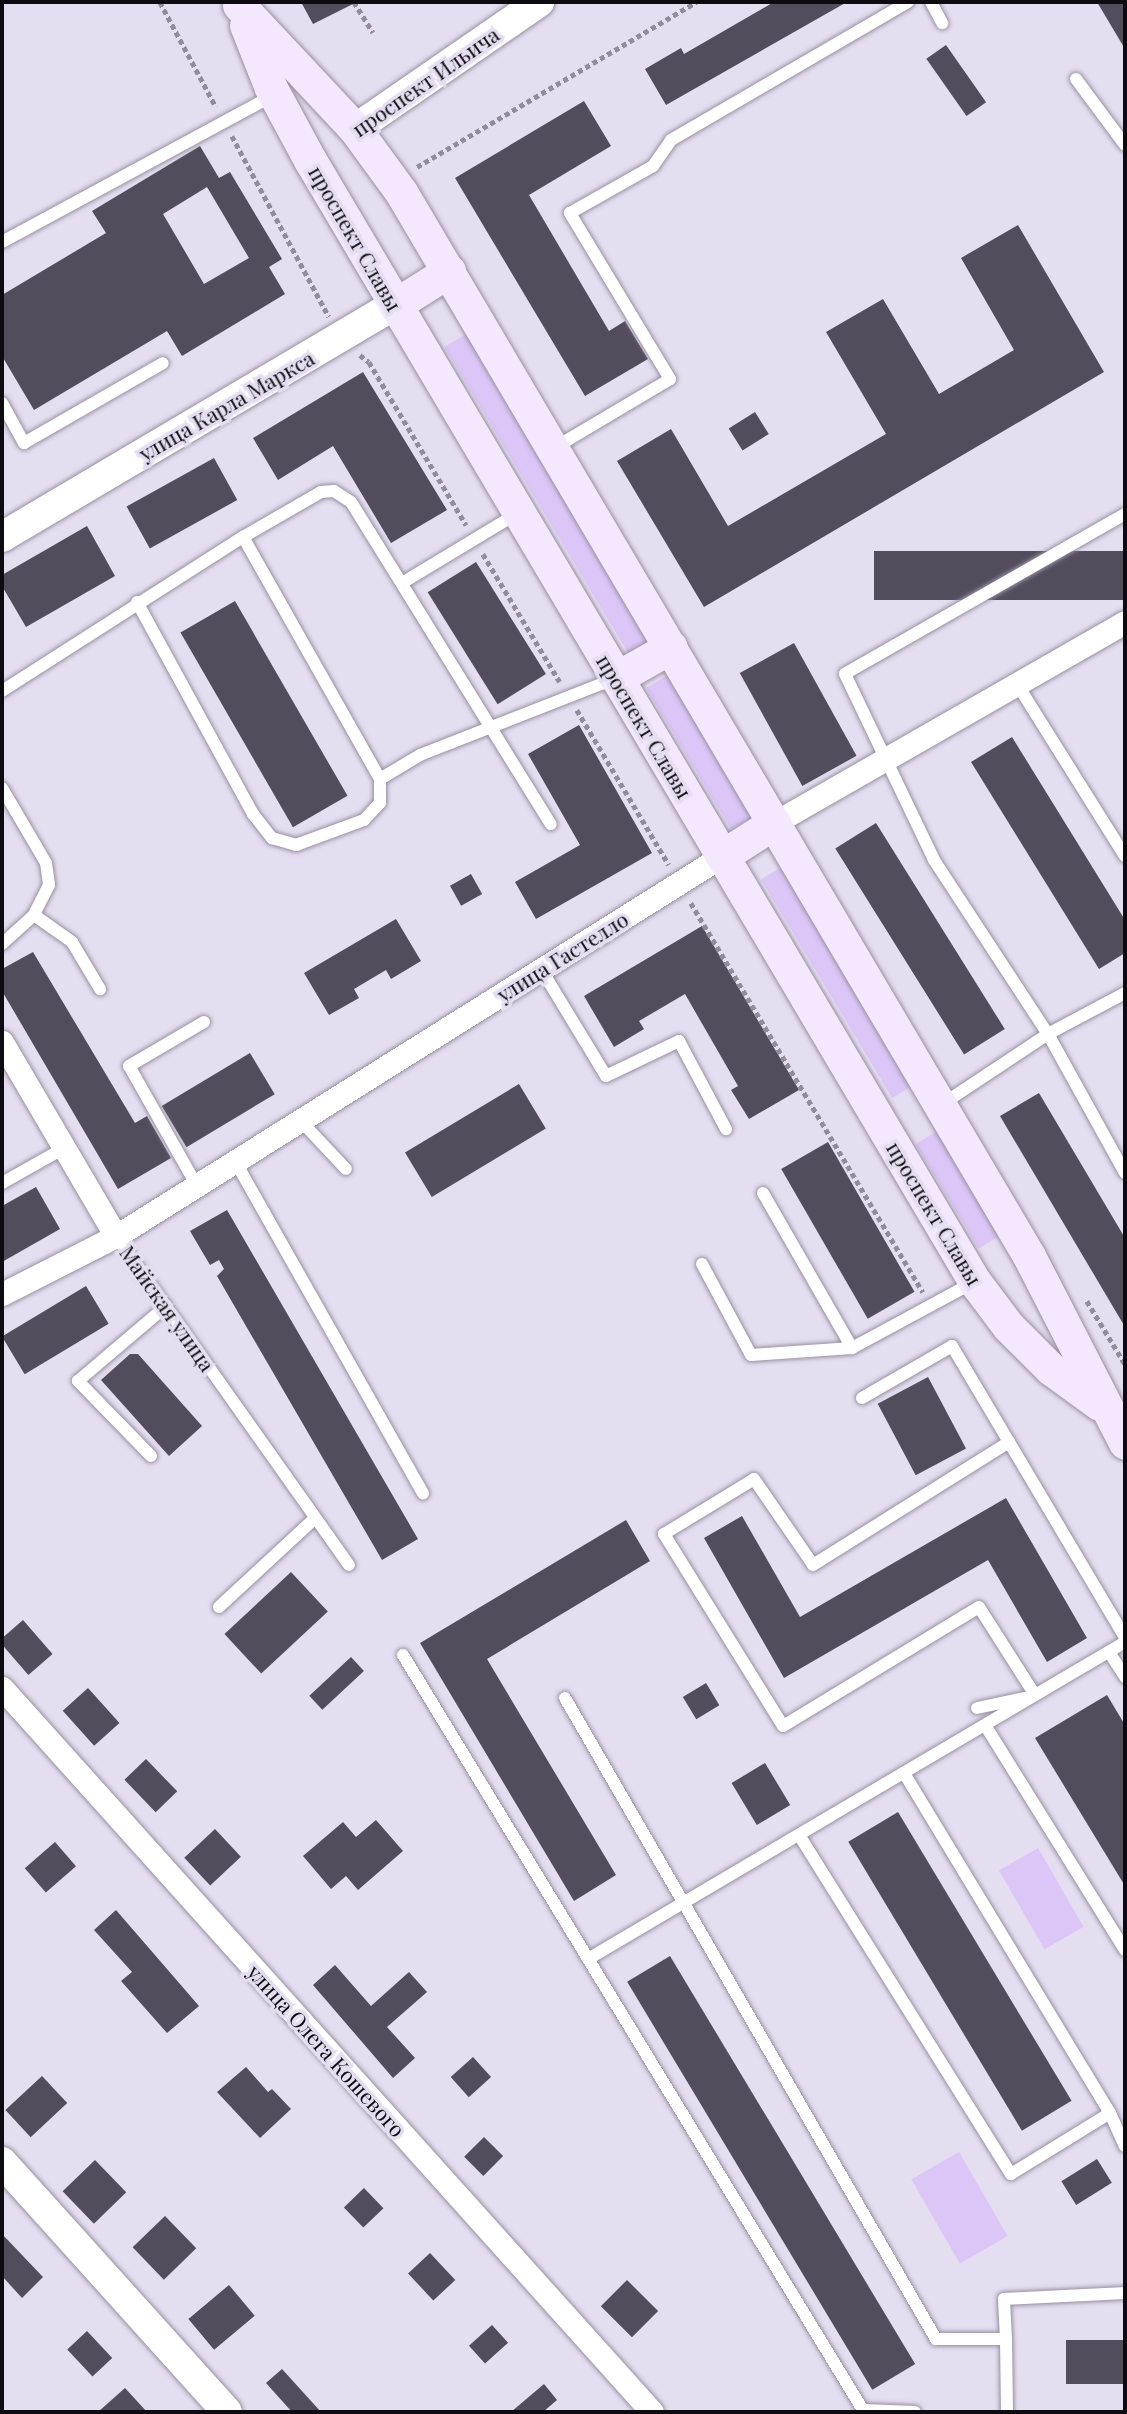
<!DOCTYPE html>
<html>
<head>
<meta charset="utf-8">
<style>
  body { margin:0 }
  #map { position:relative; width:1127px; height:2414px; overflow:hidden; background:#e5ddf0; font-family:"Playfair Display",serif }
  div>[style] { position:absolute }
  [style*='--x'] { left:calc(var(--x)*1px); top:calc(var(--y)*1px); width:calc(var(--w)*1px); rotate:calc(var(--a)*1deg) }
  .green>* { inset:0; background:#dcc5f7; transform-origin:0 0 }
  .building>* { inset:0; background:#534c5c; transform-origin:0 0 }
  .path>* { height:4.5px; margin-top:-2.25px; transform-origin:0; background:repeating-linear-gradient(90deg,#928c9a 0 5px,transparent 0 8.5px) }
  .roads { filter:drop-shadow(0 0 2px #9890a1) drop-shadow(0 0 2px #9890a1) }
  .service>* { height:12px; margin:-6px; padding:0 6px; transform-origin:6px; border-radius:6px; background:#fff }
  .minor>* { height:23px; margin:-11.5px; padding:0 11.5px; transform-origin:11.5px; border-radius:11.5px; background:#fff }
  .tertiary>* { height:30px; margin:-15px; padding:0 15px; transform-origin:15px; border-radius:15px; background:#fff }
  .secondary>* { height:33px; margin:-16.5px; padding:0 16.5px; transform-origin:16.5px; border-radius:16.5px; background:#f3e8fe }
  span { translate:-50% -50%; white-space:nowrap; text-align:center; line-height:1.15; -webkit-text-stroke:7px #e5ddf0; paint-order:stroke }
  .street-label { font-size:21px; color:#0d0a10 }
  .frame { position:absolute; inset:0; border:4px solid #0d0a10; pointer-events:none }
</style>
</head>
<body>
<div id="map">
  <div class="green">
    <div style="left:471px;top:331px;width:362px;height:31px;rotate:59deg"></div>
    <div style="left:671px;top:673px;width:165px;height:29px;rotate:59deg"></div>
    <div style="left:785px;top:865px;width:255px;height:28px;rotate:59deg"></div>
    <div style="left:939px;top:1130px;width:122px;height:27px;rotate:59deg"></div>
    <div style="left:1038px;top:1848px;width:91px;height:45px;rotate:60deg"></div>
    <div style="left:959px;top:2152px;width:97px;height:55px;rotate:60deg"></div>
  </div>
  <div class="building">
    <div style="clip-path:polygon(301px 2px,357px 2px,313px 24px)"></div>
    <div style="clip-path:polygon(774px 2px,847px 2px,666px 105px,645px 69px,681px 48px,684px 54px)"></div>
    <div style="clip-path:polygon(1097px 2px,1125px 2px,1125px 49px)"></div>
    <div style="left:946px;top:45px;width:70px;height:24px;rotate:55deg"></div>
    <div style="clip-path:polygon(584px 101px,611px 146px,529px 195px,609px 331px,625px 321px,648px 359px,585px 396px,455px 178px)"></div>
    <div style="clip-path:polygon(evenodd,200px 146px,219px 178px,230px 172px,282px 259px,269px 267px,285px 294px,182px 356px,167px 331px,34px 410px,2px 356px,2px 295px,106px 233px,92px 211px,200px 146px,207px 187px,249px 258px,204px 284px,163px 214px,207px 187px)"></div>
    <div style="clip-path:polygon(1018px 225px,1104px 372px,704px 607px,617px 461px,671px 429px,728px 526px,886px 434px,826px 332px,883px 299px,939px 394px,1014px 350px,961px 258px)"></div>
    <div style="clip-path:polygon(363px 372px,447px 510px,391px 543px,333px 446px,278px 480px,253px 438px)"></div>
    <div style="left:755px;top:412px;width:26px;height:31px;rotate:58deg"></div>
    <div style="left:214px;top:458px;width:48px;height:100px;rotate:61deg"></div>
    <div style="clip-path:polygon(87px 526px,115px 576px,26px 627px,2px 586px,2px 575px)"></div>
    <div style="left:1125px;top:551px;width:49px;height:251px;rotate:90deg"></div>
    <div style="left:476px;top:562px;width:132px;height:57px;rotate:58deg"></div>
    <div style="left:235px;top:601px;width:225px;height:63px;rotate:60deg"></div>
    <div style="left:794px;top:643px;width:129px;height:62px;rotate:61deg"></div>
    <div style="clip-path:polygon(579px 725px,652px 853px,536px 919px,515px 882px,580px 845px,528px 754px)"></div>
    <div style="clip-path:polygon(1012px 737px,1125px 920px,1125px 953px,1099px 969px,971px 762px)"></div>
    <div style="left:876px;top:823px;width:243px;height:48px;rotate:58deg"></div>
    <div style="left:471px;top:874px;width:23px;height:24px;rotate:61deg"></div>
    <div style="clip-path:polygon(396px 919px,421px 961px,391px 979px,386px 970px,354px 989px,359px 998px,329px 1015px,304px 973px)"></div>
    <div style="clip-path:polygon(702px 926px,799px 1090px,749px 1119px,731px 1090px,738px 1086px,685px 994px,639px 1021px,644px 1029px,614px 1047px,584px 996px)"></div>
    <div style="clip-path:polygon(33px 952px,135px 1123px,147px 1116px,171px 1158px,118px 1189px,2px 991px,2px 969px)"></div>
    <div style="left:250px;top:1053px;width:48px;height:103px;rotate:59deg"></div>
    <div style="left:519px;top:1084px;width:52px;height:133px;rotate:59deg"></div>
    <div style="clip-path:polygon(1039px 1093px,1125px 1238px,1125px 1327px,1000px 1116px)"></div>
    <div style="left:828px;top:1142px;width:173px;height:54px;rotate:60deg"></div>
    <div style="clip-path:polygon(36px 1187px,60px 1229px,2px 1262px,2px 1206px)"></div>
    <div style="clip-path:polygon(227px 1210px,418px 1539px,382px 1560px,217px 1276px,224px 1269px,219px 1260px,210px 1265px,190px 1231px)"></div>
    <div style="left:86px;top:1286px;width:44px;height:98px;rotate:59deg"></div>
    <div style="clip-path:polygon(130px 1354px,138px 1354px,202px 1426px,169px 1456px,101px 1380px)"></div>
    <div style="left:928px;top:1377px;width:81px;height:57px;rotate:62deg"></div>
    <div style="clip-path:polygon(1006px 1498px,1087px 1638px,1047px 1662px,988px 1560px,784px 1678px,704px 1538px,742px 1516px,800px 1617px)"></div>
    <div style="clip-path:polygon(626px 1520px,650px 1561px,487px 1659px,616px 1875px,574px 1901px,420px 1643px)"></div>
    <div style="left:291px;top:1572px;width:54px;height:91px;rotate:47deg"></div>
    <div style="left:23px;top:1620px;width:45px;height:32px;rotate:49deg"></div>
    <div style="left:351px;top:1657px;width:19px;height:57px;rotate:47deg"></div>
    <div style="left:706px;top:1683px;width:26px;height:27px;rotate:59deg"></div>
    <div style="left:88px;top:1688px;width:47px;height:34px;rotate:48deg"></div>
    <div style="clip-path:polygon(1107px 1695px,1125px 1725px,1125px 1886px,1035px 1738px)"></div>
    <div style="left:146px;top:1759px;width:45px;height:30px;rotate:46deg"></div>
    <div style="left:765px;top:1763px;width:49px;height:39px;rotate:59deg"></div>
    <div style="left:898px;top:1812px;width:337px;height:58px;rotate:59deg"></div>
    <div style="clip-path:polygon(376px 1820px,403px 1851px,358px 1890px,346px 1876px,331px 1889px,303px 1856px,343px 1822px,356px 1837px)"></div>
    <div style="left:215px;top:1829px;width:38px;height:42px;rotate:47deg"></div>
    <div style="left:55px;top:1842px;width:32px;height:40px;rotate:49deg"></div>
    <div style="clip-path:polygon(116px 1910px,199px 2006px,167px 2033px,121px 1981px,132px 1972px,94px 1930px)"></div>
    <div style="left:670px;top:1956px;width:476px;height:50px;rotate:59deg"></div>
    <div style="clip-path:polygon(335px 1965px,371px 2006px,409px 1972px,427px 1992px,387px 2027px,415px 2058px,393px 2078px,313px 1985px)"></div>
    <div style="left:473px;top:2057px;width:27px;height:30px;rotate:48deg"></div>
    <div style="clip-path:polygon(246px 2067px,268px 2092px,272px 2089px,291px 2109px,260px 2138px,217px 2092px)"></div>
    <div style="left:42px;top:2076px;width:37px;height:50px;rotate:47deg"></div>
    <div style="left:484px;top:2137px;width:27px;height:28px;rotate:45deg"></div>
    <div style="left:1097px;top:2159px;width:28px;height:42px;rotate:58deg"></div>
    <div style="left:95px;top:2160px;width:45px;height:45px;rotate:46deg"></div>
    <div style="left:364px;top:2188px;width:28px;height:28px;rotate:46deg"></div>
    <div style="left:165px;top:2216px;width:45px;height:45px;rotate:46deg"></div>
    <div style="clip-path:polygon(2px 2234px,43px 2277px,22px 2298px,2px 2276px)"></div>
    <div style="left:430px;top:2253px;width:37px;height:30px;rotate:47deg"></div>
    <div style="left:627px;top:2280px;width:44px;height:37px;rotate:45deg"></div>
    <div style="left:229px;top:2285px;width:40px;height:53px;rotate:50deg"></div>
    <div style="left:492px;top:2325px;width:24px;height:31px;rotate:48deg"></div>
    <div style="left:87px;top:2331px;width:37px;height:27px;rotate:47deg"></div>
    <div style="left:1125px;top:2340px;width:44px;height:59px;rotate:90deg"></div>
    <div style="clip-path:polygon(282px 2369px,321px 2412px,292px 2412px,266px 2383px)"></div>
    <div style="clip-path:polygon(544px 2384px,557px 2400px,543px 2412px,511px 2412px)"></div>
    <div style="clip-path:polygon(125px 2388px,147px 2412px,98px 2412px)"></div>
  </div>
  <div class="path">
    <div style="--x:160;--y:2;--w:119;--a:61.9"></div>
    <div style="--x:354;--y:2;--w:36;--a:58"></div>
    <div style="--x:232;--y:136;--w:205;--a:61.8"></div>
    <div style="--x:417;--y:167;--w:324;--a:-30.6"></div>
    <div style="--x:360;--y:355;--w:11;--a:38"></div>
    <div style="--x:369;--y:362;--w:190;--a:59.2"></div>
    <div style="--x:483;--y:554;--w:149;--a:59"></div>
    <div style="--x:577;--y:710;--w:180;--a:59.3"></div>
    <div style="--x:691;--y:903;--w:453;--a:59.2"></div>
    <div style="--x:1087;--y:1301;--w:74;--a:58.9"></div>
  </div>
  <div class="roads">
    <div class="service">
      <div style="--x:931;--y:2;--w:24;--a:62"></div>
      <div style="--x:1076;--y:79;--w:82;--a:53.4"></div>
      <div style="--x:2;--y:242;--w:307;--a:-28.4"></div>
      <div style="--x:2;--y:403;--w:46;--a:61.2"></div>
      <div style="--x:24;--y:443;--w:160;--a:-29.9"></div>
      <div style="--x:554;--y:448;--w:135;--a:-30.7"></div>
      <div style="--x:670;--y:379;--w:194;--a:-121.1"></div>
      <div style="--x:570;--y:213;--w:95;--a:-29.5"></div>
      <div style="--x:653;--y:166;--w:32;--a:-55"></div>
      <div style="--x:671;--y:140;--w:274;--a:-30.2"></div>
      <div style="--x:1125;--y:514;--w:322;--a:150.3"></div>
      <div style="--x:845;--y:674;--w:206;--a:64.4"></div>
      <div style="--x:934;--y:860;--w:208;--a:56.8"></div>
      <div style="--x:1048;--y:1034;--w:159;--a:61"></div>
      <div style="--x:402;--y:583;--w:135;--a:-31.1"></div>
      <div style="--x:137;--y:602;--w:242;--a:61.3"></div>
      <div style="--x:253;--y:814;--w:31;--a:52"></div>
      <div style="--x:272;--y:838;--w:25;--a:16"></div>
      <div style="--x:296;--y:845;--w:72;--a:-20.2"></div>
      <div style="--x:364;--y:820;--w:23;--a:-47"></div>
      <div style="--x:380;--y:803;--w:24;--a:-90"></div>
      <div style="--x:380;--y:779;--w:278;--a:-119.5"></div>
      <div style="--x:1017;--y:684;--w:203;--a:57.9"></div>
      <div style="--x:2;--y:691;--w:286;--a:-32.6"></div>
      <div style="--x:243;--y:537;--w:90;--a:-30"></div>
      <div style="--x:321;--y:492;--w:13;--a:-4"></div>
      <div style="--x:334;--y:491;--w:20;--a:33"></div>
      <div style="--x:351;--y:502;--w:379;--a:58.2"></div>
      <div style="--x:380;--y:779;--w:47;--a:-31"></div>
      <div style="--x:420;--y:755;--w:211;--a:-21.4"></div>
      <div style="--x:2;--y:788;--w:87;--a:59.6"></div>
      <div style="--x:46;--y:863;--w:22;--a:82"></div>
      <div style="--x:49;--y:885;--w:34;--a:117"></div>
      <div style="--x:34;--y:915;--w:43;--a:137.8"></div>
      <div style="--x:34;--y:915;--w:47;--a:35.4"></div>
      <div style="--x:72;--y:942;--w:55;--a:59.2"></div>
      <div style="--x:541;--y:969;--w:125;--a:58.7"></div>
      <div style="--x:606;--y:1076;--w:81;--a:-25.6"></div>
      <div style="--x:679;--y:1041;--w:100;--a:61.9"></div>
      <div style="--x:941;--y:1105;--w:128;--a:-33.6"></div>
      <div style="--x:1048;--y:1034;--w:87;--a:-28"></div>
      <div style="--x:300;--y:1120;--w:67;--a:46.8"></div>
      <div style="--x:235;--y:1161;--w:382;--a:60.5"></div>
      <div style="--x:2;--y:1183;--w:71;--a:-29.4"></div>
      <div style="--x:197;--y:1186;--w:138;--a:-119.5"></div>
      <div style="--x:129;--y:1066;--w:87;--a:-30.4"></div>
      <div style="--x:763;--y:1193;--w:179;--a:60.1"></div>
      <div style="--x:116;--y:1236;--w:403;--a:54.7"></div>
      <div style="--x:702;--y:1264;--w:103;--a:61.7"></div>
      <div style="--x:751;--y:1355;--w:101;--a:-4"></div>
      <div style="--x:852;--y:1348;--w:139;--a:-28.4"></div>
      <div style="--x:862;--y:1398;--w:104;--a:-30"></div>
      <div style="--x:952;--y:1346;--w:112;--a:59.3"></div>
      <div style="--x:151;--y:1456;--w:105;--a:-134.2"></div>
      <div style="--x:78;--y:1381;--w:116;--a:-40.4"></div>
      <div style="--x:219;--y:1607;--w:131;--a:-42.8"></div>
      <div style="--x:1109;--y:1652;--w:30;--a:57"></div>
      <div style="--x:403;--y:1655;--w:884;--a:58.65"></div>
      <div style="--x:863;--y:2410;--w:52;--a:2.2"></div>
      <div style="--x:1035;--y:1695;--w:104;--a:-122.5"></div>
      <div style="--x:979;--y:1607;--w:229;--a:148.7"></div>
      <div style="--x:783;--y:1726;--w:226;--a:-121.8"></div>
      <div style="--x:664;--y:1534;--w:105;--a:-31.4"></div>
      <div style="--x:754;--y:1479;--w:104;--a:55.5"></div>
      <div style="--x:813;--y:1565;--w:231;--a:-32.1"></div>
      <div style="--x:1009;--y:1442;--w:227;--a:59.3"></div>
      <div style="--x:565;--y:1698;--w:741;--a:59.94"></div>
      <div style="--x:936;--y:2339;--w:70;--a:0"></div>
      <div style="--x:1006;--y:2339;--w:73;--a:89.2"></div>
      <div style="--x:977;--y:1708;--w:49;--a:-11.8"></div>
      <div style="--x:985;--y:1725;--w:265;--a:58.1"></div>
      <div style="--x:904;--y:1773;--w:398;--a:58.8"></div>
      <div style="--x:1110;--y:2113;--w:36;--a:66"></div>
      <div style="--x:799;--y:1835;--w:400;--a:58"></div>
      <div style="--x:1011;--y:2174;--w:116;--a:-31.6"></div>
      <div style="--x:588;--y:1959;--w:624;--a:-30.55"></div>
      <div style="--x:1006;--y:2339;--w:40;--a:-92.9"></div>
      <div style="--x:1004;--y:2299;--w:121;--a:-2.8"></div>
    </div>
    <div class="minor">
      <div style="--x:774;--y:823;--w:404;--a:-29.8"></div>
      <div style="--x:2;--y:1042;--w:225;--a:59.6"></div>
      <div style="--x:2;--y:1294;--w:128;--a:-27"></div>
      <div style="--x:116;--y:1236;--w:715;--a:-32.09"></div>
      <div style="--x:2;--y:1688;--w:973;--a:48.08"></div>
    </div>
    <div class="tertiary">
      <div style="--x:355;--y:129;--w:224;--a:-34.6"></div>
      <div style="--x:2;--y:537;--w:456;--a:-30.6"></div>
      <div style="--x:2;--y:2162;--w:336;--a:48"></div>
    </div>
    <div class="secondary">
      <div style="--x:239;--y:5;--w:170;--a:46.9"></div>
      <div style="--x:355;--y:129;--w:78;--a:53.9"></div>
      <div style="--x:401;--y:192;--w:1236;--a:59.45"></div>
      <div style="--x:1029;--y:1256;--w:210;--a:62.8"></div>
      <div style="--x:246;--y:25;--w:68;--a:68.4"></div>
      <div style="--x:271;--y:88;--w:82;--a:61.6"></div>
      <div style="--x:310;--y:160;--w:1304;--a:59.35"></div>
      <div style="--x:975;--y:1282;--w:55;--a:53.1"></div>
      <div style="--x:1008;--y:1326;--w:61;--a:45"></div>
      <div style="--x:1051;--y:1369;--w:59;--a:36.1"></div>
      <div style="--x:395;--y:305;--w:64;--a:-32.2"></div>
      <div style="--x:616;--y:678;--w:63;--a:-29.4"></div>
      <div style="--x:722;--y:856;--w:62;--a:-32.4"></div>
    </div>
  </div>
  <div class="street-label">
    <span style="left:425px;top:81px;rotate:-35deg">проспект Ильича</span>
    <span style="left:356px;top:238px;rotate:60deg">проспект Славы</span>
    <span style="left:226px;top:405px;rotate:-30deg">улица Карла Маркса</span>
    <span style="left:645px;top:726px;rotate:59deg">проспект Славы</span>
    <span style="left:562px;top:956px;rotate:-32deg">улица Гастелло</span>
    <span style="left:935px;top:1213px;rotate:59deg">проспект Славы</span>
    <span style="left:168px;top:1308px;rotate:55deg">Майская улица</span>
    <span style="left:327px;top:2050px;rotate:48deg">улица Олега Кошевого</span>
  </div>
  <div class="frame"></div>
</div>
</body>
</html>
